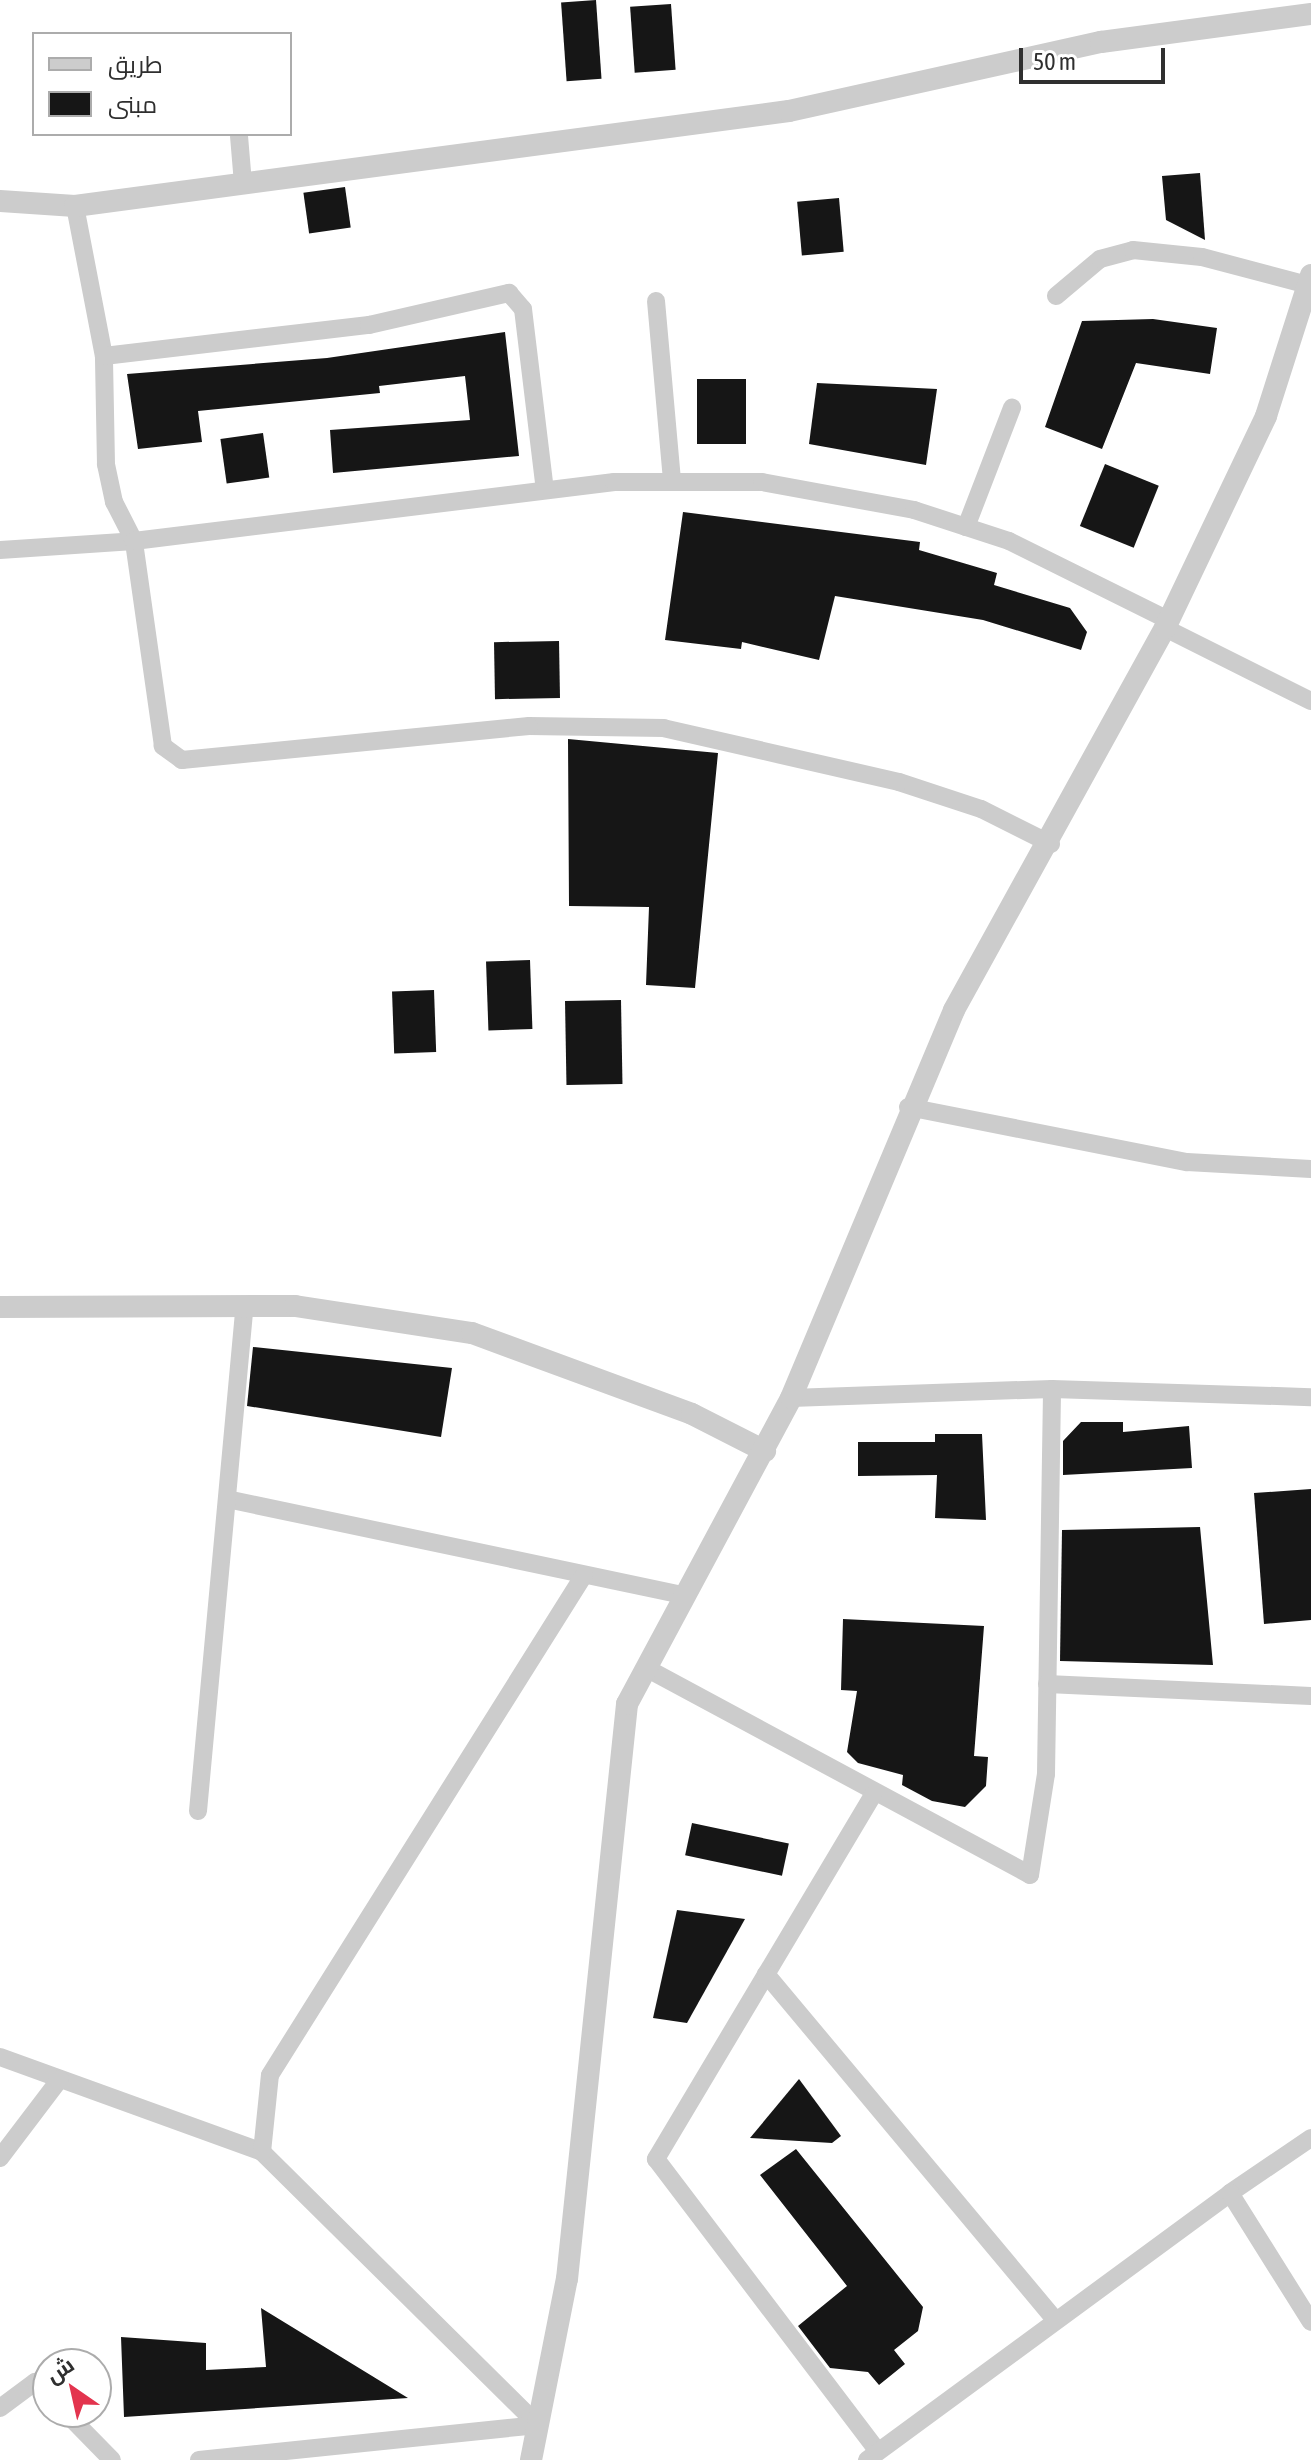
<!DOCTYPE html>
<html>
<head>
<meta charset="utf-8">
<style>
  body { margin:0 }
  #map { position:relative; width:1311px; height:2460px; overflow:hidden; background:#fff; font-family:"Asap Condensed",Cairo,sans-serif }
  div>[style] { position:absolute }
  [style*='--x'] { left:calc(var(--x)*1px); top:calc(var(--y)*1px); width:calc(var(--w)*1px); rotate:calc(var(--a)*1deg) }
  .building>* { inset:0; background:#161616; transform-origin:0 0 }
  .minor>* { height:18px; margin:-9px; padding:0 9px; transform-origin:9px; border-radius:9px; background:#ccc }
  .tertiary>* { height:22px; margin:-11px; padding:0 11px; transform-origin:11px; border-radius:11px; background:#ccc }
  span { translate:-50% -50%; white-space:nowrap; text-align:center; line-height:1.15; -webkit-text-stroke:8px #fff; paint-order:stroke }
  .legend { position:absolute; left:32px; top:32px; width:260px; height:104px; box-sizing:border-box; background:#fff; border:2px solid #acacac; margin:0; padding:10px 14px; list-style:none; font-size:24px; color:#2f2f2f }
  .legend li { display:flex; align-items:center; gap:16px; height:40px }
  .legend b { width:40px; border:2px solid #acacac }
  .north { position:absolute; left:32px; top:2348px; width:80px; height:80px; box-sizing:border-box; background:#fff; border:2px solid #acacac; border-radius:50%; rotate:326deg; font-size:22px; font-weight:700; line-height:32px; text-align:center; color:#2f2f2f }
  .north::after { content:''; display:block; margin:auto; width:28px; height:36px; background:#e3344e; clip-path:polygon(50% 0,100% 100%,50% 72%,0 100%) }
  .scale { position:absolute; left:1019px; top:48px; width:146px; height:36px; box-sizing:border-box; border:4px solid #2f2f2f; border-top:0; padding-left:10px; font-size:24px; line-height:28px; white-space:nowrap; color:#2f2f2f; -webkit-text-stroke:6px #fff; paint-order:stroke }
</style>
</head>
<body>
<div id="map">
  <div class="building">
    <div style="left:596px;top:0;width:79px;height:35px;rotate:86deg"></div>
    <div style="left:671px;top:4px;width:66px;height:41px;rotate:86deg"></div>
    <div style="clip-path:polygon(1200px 173px,1205px 240px,1166px 220px,1162px 176px)"></div>
    <div style="left:345px;top:187px;width:41px;height:42px;rotate:82deg"></div>
    <div style="left:839px;top:198px;width:54px;height:42px;rotate:85deg"></div>
    <div style="clip-path:polygon(1153px 319px,1217px 328px,1210px 374px,1136px 363px,1102px 449px,1045px 427px,1082px 321px)"></div>
    <div style="clip-path:polygon(505px 332px,519px 456px,333px 473px,330px 430px,470px 420px,465px 376px,379px 386px,380px 393px,198px 411px,202px 442px,138px 449px,127px 374px,327px 358px)"></div>
    <div style="left:697px;top:379px;width:49px;height:65px"></div>
    <div style="clip-path:polygon(817px 383px,937px 389px,926px 465px,809px 444px)"></div>
    <div style="left:263px;top:433px;width:45px;height:43px;rotate:82deg"></div>
    <div style="left:1105px;top:464px;width:58px;height:67px;rotate:22deg"></div>
    <div style="clip-path:polygon(683px 512px,920px 542px,919px 550px,997px 573px,994px 585px,1070px 608px,1087px 632px,1081px 650px,983px 620px,835px 596px,819px 660px,742px 642px,741px 649px,665px 640px)"></div>
    <div style="left:559px;top:641px;width:57px;height:65px;rotate:89deg"></div>
    <div style="clip-path:polygon(568px 739px,718px 753px,695px 988px,646px 985px,649px 907px,569px 906px)"></div>
    <div style="left:530px;top:960px;width:69px;height:44px;rotate:88deg"></div>
    <div style="left:434px;top:990px;width:62px;height:42px;rotate:88deg"></div>
    <div style="left:621px;top:1000px;width:84px;height:56px;rotate:89deg"></div>
    <div style="clip-path:polygon(253px 1347px,452px 1368px,441px 1437px,247px 1406px)"></div>
    <div style="clip-path:polygon(1081px 1422px,1123px 1422px,1123px 1432px,1189px 1426px,1192px 1468px,1063px 1475px,1063px 1441px)"></div>
    <div style="clip-path:polygon(935px 1434px,982px 1434px,986px 1520px,935px 1518px,937px 1475px,858px 1476px,858px 1442px,935px 1442px)"></div>
    <div style="clip-path:polygon(1311px 1489px,1311px 1620px,1264px 1624px,1254px 1493px)"></div>
    <div style="clip-path:polygon(1200px 1527px,1213px 1665px,1060px 1661px,1062px 1530px)"></div>
    <div style="clip-path:polygon(843px 1619px,984px 1626px,974px 1756px,988px 1757px,986px 1786px,965px 1807px,932px 1801px,902px 1785px,903px 1775px,858px 1763px,847px 1752px,857px 1691px,841px 1690px)"></div>
    <div style="left:692px;top:1823px;width:99px;height:33px;rotate:12deg"></div>
    <div style="clip-path:polygon(677px 1910px,745px 1919px,687px 2023px,653px 2018px)"></div>
    <div style="clip-path:polygon(799px 2079px,841px 2136px,832px 2143px,750px 2138px)"></div>
    <div style="clip-path:polygon(796px 2149px,923px 2307px,918px 2331px,894px 2350px,905px 2364px,879px 2385px,868px 2372px,830px 2368px,798px 2326px,847px 2286px,760px 2175px)"></div>
    <div style="clip-path:polygon(261px 2308px,408px 2398px,124px 2417px,121px 2337px,206px 2343px,206px 2370px,266px 2367px)"></div>
  </div>
  <div class="minor">
    <div style="--x:239;--y:136;--w:48;--a:85.2"></div>
    <div style="--x:75;--y:206;--w:153;--a:79.1"></div>
    <div style="--x:1056;--y:296;--w:57;--a:-40.1"></div>
    <div style="--x:1100;--y:259;--w:34;--a:-15"></div>
    <div style="--x:1133;--y:250;--w:69;--a:5.8"></div>
    <div style="--x:1202;--y:257;--w:110;--a:14.8"></div>
    <div style="--x:656;--y:301;--w:179;--a:84.9"></div>
    <div style="--x:966;--y:527;--w:128;--a:-68.9"></div>
    <div style="--x:0;--y:550;--w:134;--a:-3.8"></div>
    <div style="--x:134;--y:541;--w:44;--a:-117.1"></div>
    <div style="--x:114;--y:502;--w:39;--a:-102"></div>
    <div style="--x:106;--y:464;--w:108;--a:-91.1"></div>
    <div style="--x:104;--y:356;--w:267;--a:-6.7"></div>
    <div style="--x:369;--y:325;--w:144;--a:-12.9"></div>
    <div style="--x:509;--y:293;--w:21;--a:49"></div>
    <div style="--x:523;--y:309;--w:182;--a:83.1"></div>
    <div style="--x:1165;--y:628;--w:163;--a:26.6"></div>
    <div style="--x:1051;--y:844;--w:78;--a:-153.4"></div>
    <div style="--x:981;--y:809;--w:86;--a:-161.8"></div>
    <div style="--x:899;--y:782;--w:241;--a:-167.1"></div>
    <div style="--x:664;--y:728;--w:135;--a:-179.2"></div>
    <div style="--x:529;--y:726;--w:349;--a:174.4"></div>
    <div style="--x:182;--y:760;--w:24;--a:-144"></div>
    <div style="--x:163;--y:746;--w:207;--a:-98.1"></div>
    <div style="--x:134;--y:541;--w:484;--a:-7"></div>
    <div style="--x:614;--y:482;--w:148;--a:0"></div>
    <div style="--x:762;--y:482;--w:155;--a:10.4"></div>
    <div style="--x:914;--y:510;--w:100;--a:18.1"></div>
    <div style="--x:1009;--y:541;--w:178;--a:26.4"></div>
    <div style="--x:908;--y:1107;--w:284;--a:11.2"></div>
    <div style="--x:1187;--y:1162;--w:124;--a:3.2"></div>
    <div style="--x:791;--y:1398;--w:261;--a:-2"></div>
    <div style="--x:1052;--y:1389;--w:259;--a:1.8"></div>
    <div style="--x:227;--y:1499;--w:469;--a:11.9"></div>
    <div style="--x:646;--y:1668;--w:436;--a:28.3"></div>
    <div style="--x:1030;--y:1875;--w:102;--a:-81"></div>
    <div style="--x:1046;--y:1774;--w:385;--a:-89.1"></div>
    <div style="--x:1047;--y:1684;--w:264;--a:2.6"></div>
    <div style="--x:873;--y:1795;--w:424;--a:120.8"></div>
    <div style="--x:656;--y:2159;--w:367;--a:52.8"></div>
    <div style="--x:198;--y:1811;--w:501;--a:-84.73"></div>
    <div style="--x:766;--y:1974;--w:451;--a:50.1"></div>
    <div style="--x:0;--y:2057;--w:279;--a:19.9"></div>
    <div style="--x:262;--y:2152;--w:388;--a:44.7"></div>
    <div style="--x:262;--y:2152;--w:77;--a:-84.1"></div>
    <div style="--x:270;--y:2075;--w:590;--a:-57.87"></div>
    <div style="--x:0;--y:2158;--w:99;--a:-52.8"></div>
    <div style="--x:1230;--y:2193;--w:98;--a:-34.2"></div>
    <div style="--x:0;--y:2408;--w:44;--a:-36.6"></div>
    <div style="--x:35;--y:2382;--w:18;--a:45"></div>
    <div style="--x:65;--y:2412;--w:67;--a:45.6"></div>
    <div style="--x:199;--y:2460;--w:341;--a:-5.9"></div>
    <div style="--x:867;--y:2460;--w:451;--a:-36.3"></div>
    <div style="--x:1230;--y:2193;--w:152;--a:57.9"></div>
  </div>
  <div class="tertiary">
    <div style="--x:0;--y:201;--w:75;--a:3.8"></div>
    <div style="--x:75;--y:206;--w:720;--a:-7.58"></div>
    <div style="--x:789;--y:111;--w:320;--a:-12.5"></div>
    <div style="--x:1101;--y:42;--w:212;--a:-7.6"></div>
    <div style="--x:0;--y:1307;--w:295;--a:-0.2"></div>
    <div style="--x:295;--y:1306;--w:179;--a:8.7"></div>
    <div style="--x:472;--y:1333;--w:234;--a:20.2"></div>
    <div style="--x:692;--y:1414;--w:82;--a:26.9"></div>
    <div style="--x:531;--y:2460;--w:185;--a:-78.8"></div>
    <div style="--x:567;--y:2279;--w:578;--a:-84.04"></div>
    <div style="--x:627;--y:1704;--w:347;--a:-61.8"></div>
    <div style="--x:791;--y:1398;--w:421;--a:-67.2"></div>
    <div style="--x:954;--y:1010;--w:436;--a:-61.1"></div>
    <div style="--x:1165;--y:628;--w:235;--a:-64.5"></div>
    <div style="--x:1266;--y:416;--w:148;--a:-72.3"></div>
  </div>
  <ul class="legend">
  <li><b style="height:10px;background:#ccc"></b>طريق</li>
  <li><b style="height:22px;background:#161616"></b>مبنى</li>
  </ul>
  <div class="north">ش</div>
  <div class="scale">50 m</div>
</div>
</body>
</html>
